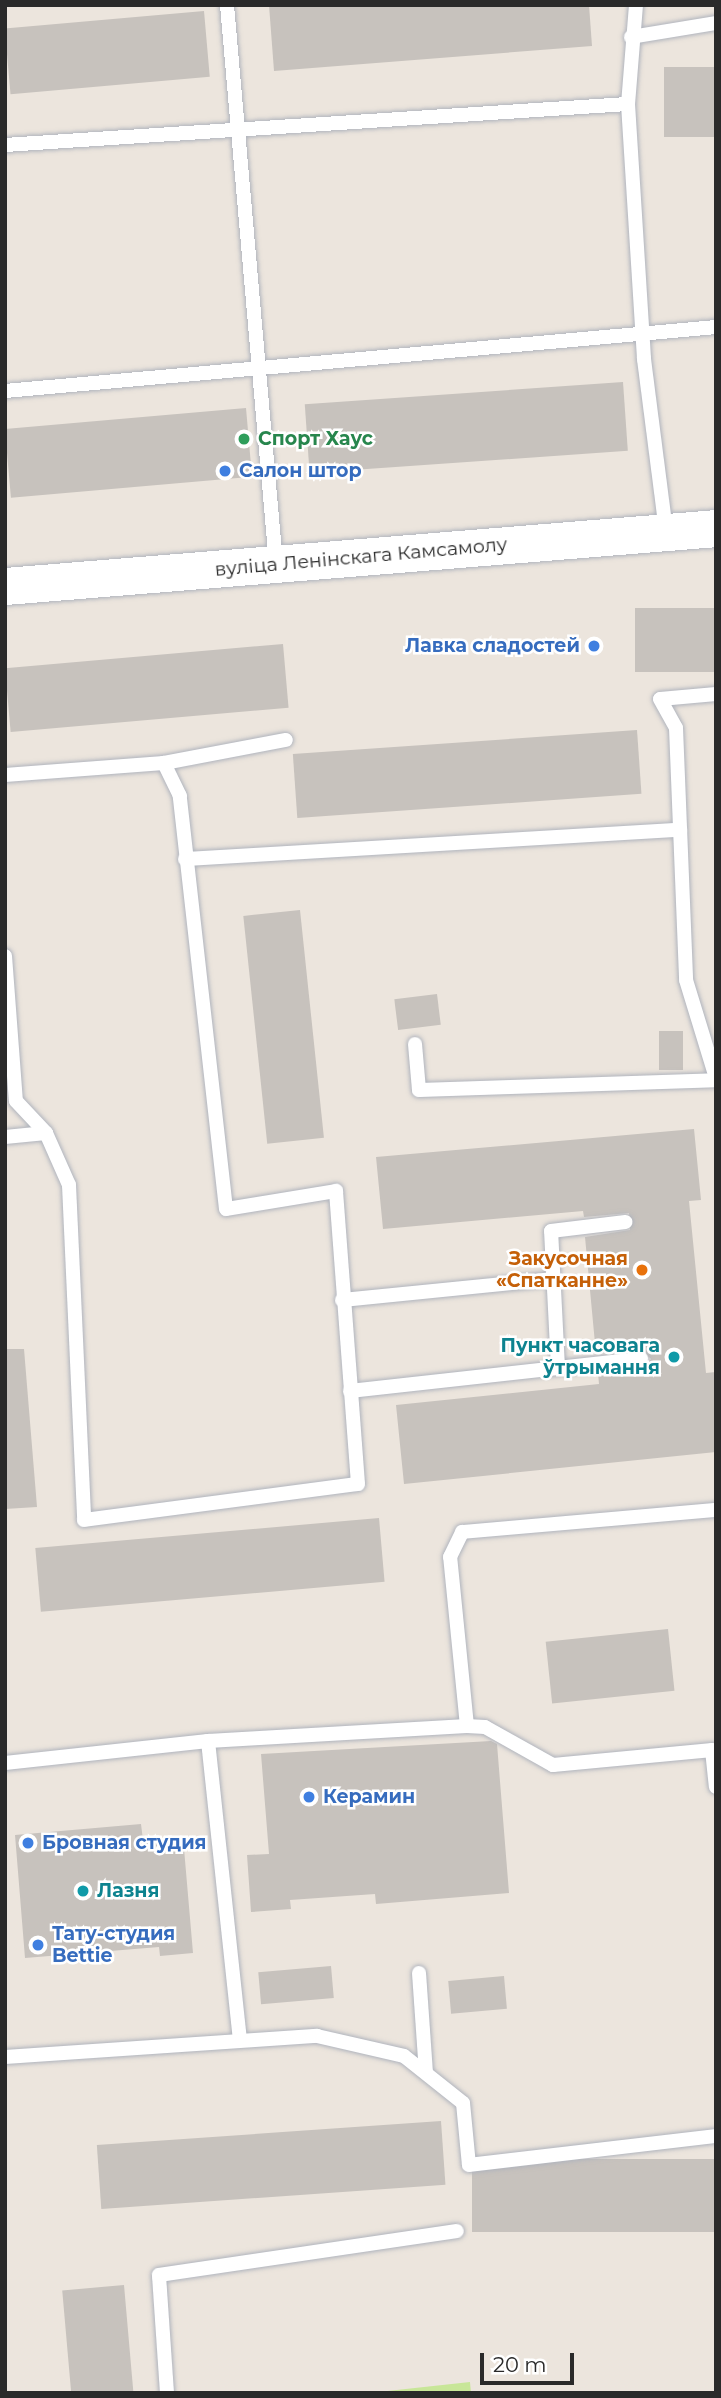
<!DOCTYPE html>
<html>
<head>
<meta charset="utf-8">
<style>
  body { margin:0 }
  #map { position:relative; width:721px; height:2398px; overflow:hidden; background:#ece5dd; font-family:Montserrat,sans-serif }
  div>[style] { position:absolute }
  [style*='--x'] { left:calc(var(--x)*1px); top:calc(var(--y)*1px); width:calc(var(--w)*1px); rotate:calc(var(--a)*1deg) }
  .pitch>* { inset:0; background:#c8e698 }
  .building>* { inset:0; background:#c7c2bd; transform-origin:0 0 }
  .roads { filter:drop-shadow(0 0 2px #b0b4bd) drop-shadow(0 0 2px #b0b4bd) }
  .service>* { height:14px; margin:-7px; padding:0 7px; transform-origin:7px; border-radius:7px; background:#fff }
  .secondary>* { height:37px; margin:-18.5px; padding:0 18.5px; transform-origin:18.5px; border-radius:18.5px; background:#fff }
  .dots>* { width:19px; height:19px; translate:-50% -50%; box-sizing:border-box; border:4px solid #fff; border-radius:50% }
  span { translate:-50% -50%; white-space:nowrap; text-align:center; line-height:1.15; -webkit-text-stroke:5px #fff; paint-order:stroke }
  .leisure-label { font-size:19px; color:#27864d; font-weight:700 }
  .left { translate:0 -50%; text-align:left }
  .shop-label { font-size:19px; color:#366cbe; font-weight:700 }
  .right { translate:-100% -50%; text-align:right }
  .street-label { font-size:19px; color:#2a2a2a }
  .food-label { font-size:19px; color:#c56008; font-weight:700 }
  .culture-label { font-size:19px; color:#0d838f; font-weight:700 }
  .frame { position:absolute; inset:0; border:7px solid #2a2a2a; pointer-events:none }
  .scale { position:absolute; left:480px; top:2353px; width:94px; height:32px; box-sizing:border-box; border:4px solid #2a2a2a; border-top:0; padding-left:9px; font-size:21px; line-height:24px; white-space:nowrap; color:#2a2a2a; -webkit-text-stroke:5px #fff; paint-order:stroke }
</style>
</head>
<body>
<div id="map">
  <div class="pitch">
    <div style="clip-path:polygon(470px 2382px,471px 2393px,369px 2393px)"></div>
  </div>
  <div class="building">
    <div style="clip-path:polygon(269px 5px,589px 5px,592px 46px,274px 71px)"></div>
    <div style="left:204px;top:11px;width:66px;height:200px;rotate:85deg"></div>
    <div style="left:716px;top:67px;width:70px;height:52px;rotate:90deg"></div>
    <div style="left:623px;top:382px;width:69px;height:319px;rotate:86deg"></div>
    <div style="left:246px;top:408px;width:69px;height:242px;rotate:85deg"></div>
    <div style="left:716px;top:608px;width:64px;height:81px;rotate:90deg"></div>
    <div style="left:283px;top:644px;width:64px;height:279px;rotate:85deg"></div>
    <div style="left:637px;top:730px;width:64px;height:345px;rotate:86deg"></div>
    <div style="left:300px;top:910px;width:229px;height:57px;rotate:84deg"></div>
    <div style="left:437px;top:994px;width:31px;height:43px;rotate:83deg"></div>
    <div style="left:659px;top:1031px;width:24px;height:39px"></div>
    <div style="clip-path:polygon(694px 1129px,701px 1200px,689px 1201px,706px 1373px,716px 1372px,716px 1452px,404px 1484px,396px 1405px,599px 1384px,598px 1373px,643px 1368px,651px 1359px,641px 1349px,596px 1354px,585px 1237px,630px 1230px,629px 1213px,584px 1217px,583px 1211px,383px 1229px,376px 1157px)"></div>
    <div style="clip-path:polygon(5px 1349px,24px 1349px,37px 1507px,5px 1509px)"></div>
    <div style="left:379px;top:1518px;width:64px;height:345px;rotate:85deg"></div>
    <div style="left:668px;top:1629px;width:62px;height:123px;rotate:84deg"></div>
    <div style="clip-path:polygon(491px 1741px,497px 1744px,509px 1893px,376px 1904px,375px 1894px,290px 1900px,291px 1909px,251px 1912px,247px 1855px,269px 1854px,261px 1754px)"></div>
    <div style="clip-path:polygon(141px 1824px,143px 1840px,183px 1837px,193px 1953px,160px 1956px,159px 1947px,25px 1958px,15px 1835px)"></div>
    <div style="left:331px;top:1966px;width:32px;height:73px;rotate:85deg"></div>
    <div style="left:504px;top:1976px;width:33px;height:56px;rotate:85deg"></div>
    <div style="left:441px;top:2121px;width:64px;height:345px;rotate:86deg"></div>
    <div style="left:716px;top:2159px;width:73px;height:244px;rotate:90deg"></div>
    <div style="left:124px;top:2285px;width:108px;height:62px;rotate:85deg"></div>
  </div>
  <div class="roads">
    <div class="service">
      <div style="--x:227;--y:5;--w:561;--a:84.99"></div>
      <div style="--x:636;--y:5;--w:99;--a:94.6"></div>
      <div style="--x:628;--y:104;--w:256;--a:86.4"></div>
      <div style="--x:644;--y:359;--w:172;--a:82.7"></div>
      <div style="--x:631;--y:37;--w:86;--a:-9.4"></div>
      <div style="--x:5;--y:145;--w:624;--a:-3.77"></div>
      <div style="--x:5;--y:391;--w:714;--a:-5.14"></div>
      <div style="--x:716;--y:694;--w:56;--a:174.9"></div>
      <div style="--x:660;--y:699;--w:33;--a:61"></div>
      <div style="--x:676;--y:728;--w:252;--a:87.7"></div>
      <div style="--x:686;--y:980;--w:102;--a:73"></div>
      <div style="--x:5;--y:775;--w:159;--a:-4.3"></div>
      <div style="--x:164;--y:763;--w:124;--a:-10.7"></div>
      <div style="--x:185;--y:859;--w:496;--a:-3.4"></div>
      <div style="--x:5;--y:956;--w:145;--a:85.7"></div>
      <div style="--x:16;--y:1101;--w:44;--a:46.8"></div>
      <div style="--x:46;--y:1133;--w:57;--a:66.1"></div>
      <div style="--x:69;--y:1185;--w:335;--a:87.4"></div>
      <div style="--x:84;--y:1520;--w:276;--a:-7.5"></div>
      <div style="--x:358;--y:1484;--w:294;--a:-94.3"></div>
      <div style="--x:336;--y:1191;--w:111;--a:170.7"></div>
      <div style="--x:226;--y:1209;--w:416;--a:-96.4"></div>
      <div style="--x:180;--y:796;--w:37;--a:-116"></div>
      <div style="--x:415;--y:1044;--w:46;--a:85"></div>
      <div style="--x:419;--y:1090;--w:297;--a:-1.9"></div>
      <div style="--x:5;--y:1137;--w:41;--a:-5.6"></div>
      <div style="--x:342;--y:1300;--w:211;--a:-5.7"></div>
      <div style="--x:558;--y:1368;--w:137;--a:-92.9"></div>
      <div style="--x:551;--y:1231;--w:75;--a:-6.9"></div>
      <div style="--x:350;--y:1391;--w:293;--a:-6.3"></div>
      <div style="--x:467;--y:1726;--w:18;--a:3"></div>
      <div style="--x:485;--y:1727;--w:78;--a:29.2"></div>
      <div style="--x:553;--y:1765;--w:160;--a:-5.4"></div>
      <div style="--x:712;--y:1750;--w:37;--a:84"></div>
      <div style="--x:208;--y:1741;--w:259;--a:-3.3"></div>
      <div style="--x:467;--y:1726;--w:170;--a:-95.7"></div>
      <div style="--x:450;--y:1557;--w:28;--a:-64"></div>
      <div style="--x:462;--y:1532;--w:255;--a:-5"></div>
      <div style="--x:5;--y:1763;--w:204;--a:-6.2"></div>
      <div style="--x:208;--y:1741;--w:300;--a:83.9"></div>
      <div style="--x:419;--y:1973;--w:99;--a:86"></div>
      <div style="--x:5;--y:2057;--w:313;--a:-3.9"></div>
      <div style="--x:317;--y:2036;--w:89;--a:12.9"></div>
      <div style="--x:404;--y:2056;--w:75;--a:38.5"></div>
      <div style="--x:463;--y:2103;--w:62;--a:84.5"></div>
      <div style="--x:469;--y:2165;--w:249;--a:-6.7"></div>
      <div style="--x:167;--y:2393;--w:118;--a:-93.9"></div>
      <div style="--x:159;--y:2275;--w:301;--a:-8.4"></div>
    </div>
    <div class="secondary">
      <div style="--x:5;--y:586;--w:713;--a:-4.66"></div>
    </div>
  </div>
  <div class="dots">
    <div style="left:244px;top:439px;background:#2e9e5b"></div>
    <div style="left:225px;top:471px;background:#3f7fe0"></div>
    <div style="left:594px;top:646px;background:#3f7fe0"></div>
    <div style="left:642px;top:1270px;background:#e8710a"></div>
    <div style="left:674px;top:1357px;background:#0f9aa8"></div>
    <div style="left:309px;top:1797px;background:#3f7fe0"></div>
    <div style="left:28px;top:1843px;background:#3f7fe0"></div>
    <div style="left:83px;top:1891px;background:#0f9aa8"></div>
    <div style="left:38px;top:1945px;background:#3f7fe0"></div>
  </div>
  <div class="leisure-label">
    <span class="left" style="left:258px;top:439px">Спорт Хаус</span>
  </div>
  <div class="shop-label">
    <span class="left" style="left:239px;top:471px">Салон штор</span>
    <span class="right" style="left:580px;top:646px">Лавка сладостей</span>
    <span class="left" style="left:323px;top:1797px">Керамин</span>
    <span class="left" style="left:42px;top:1843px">Бровная студия</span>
    <span class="left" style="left:52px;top:1945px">Тату-студия<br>Bettie</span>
  </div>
  <div class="street-label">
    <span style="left:361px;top:557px;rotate:-5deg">вуліца Ленінскага Камсамолу</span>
  </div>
  <div class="food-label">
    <span class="right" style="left:628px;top:1270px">Закусочная<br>«Спатканне»</span>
  </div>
  <div class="culture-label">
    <span class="right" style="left:660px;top:1357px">Пункт часовага<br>ўтрымання</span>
    <span class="left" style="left:97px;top:1891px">Лазня</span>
  </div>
  <div class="frame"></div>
  <div class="scale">20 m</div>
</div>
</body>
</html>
